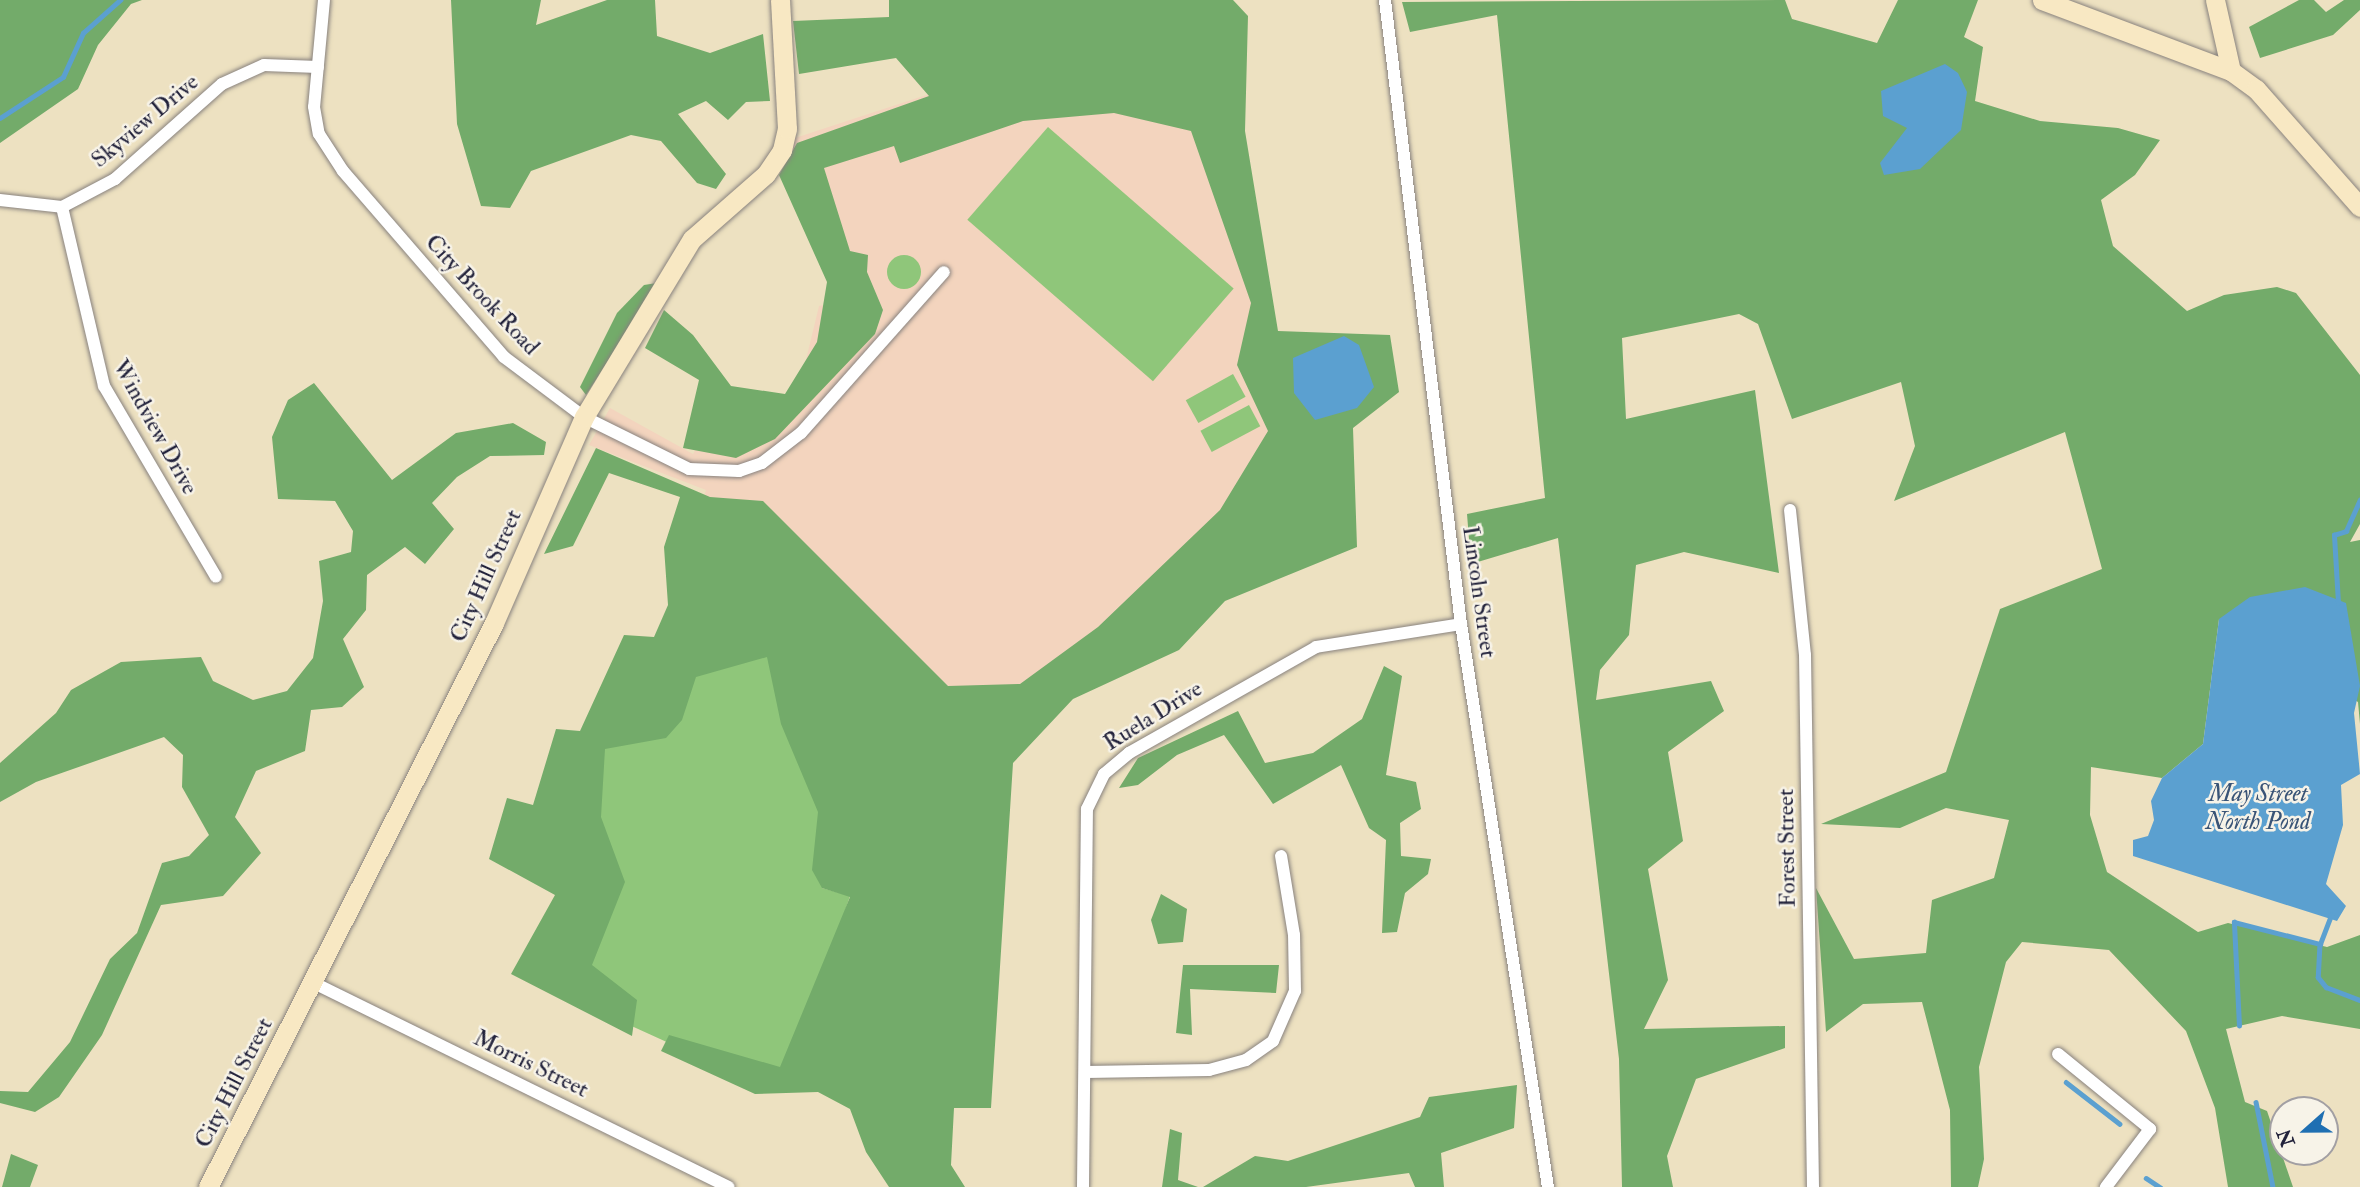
<!DOCTYPE html>
<html>
<head>
<meta charset="utf-8">
<style>
  body { margin:0 }
  #map { position:relative; width:2360px; height:1187px; overflow:hidden; background:#ede1c1; font-family:"IM FELL Double Pica",serif }
  div>[style] { position:absolute }
  [style*='--x'] { left:calc(var(--x)*1px); top:calc(var(--y)*1px); width:calc(var(--w)*1px); rotate:calc(var(--a)*1deg) }
  .built>* { inset:0; background:#f3d4be }
  .green>* { inset:0; background:#8fc67a; transform-origin:0 0 }
  .round { border-radius:50% }
  .forest>* { inset:0; background:#73ab6a }
  .water>* { inset:0; background:#5ba0d0 }
  .stream>* { height:4.5px; margin:-2.25px; padding:0 2.25px; transform-origin:2.25px; border-radius:2.25px; background:#5ba0d0 }
  .roads { filter:drop-shadow(0 0 2px #88827e) drop-shadow(0 0 2px #88827e) }
  .street>* { height:12px; margin:-6px; padding:0 6px; transform-origin:6px; border-radius:6px; background:#fff }
  .secondary>* { height:19px; margin:-9.5px; padding:0 9.5px; transform-origin:9.5px; border-radius:9.5px; background:#f8e8c3 }
  span { translate:-50% -50%; white-space:nowrap; text-align:center; line-height:1.15; -webkit-text-stroke:5px #f7f3e8; paint-order:stroke }
  .street-label { font-size:23px; color:#22223b }
  .water-label { font-size:24px; color:#395477; font-style:italic }
  .north { position:absolute; left:2269px; top:1096px; width:70px; height:70px; box-sizing:border-box; background:#f7f3e8; border:2px solid #a29fa3; border-radius:50%; rotate:249deg; font-size:19px; font-weight:700; line-height:28px; text-align:center; color:#22223b }
  .north::after { content:''; display:block; margin:auto; width:24px; height:32px; background:#1f6fb2; clip-path:polygon(50% 0,100% 100%,50% 72%,0 100%) }
</style>
</head>
<body>
<div id="map">
  <div class="built">
    <div style="clip-path:polygon(1216px 0,1304px 485px,1151px 652px,971px 711px,661px 632px,706px 490px,589px 445px,610px 408px,693px 454px,728px 390px,795px 405px,819px 306px,839px 302px,783px 177px,795px 138px)"></div>
  </div>
  <div class="green">
    <div style="left:1048px;top:127px;width:246px;height:123px;rotate:41deg"></div>
    <div class="round" style="left:887px;top:255px;width:34px;height:34px"></div>
    <div style="left:1233px;top:374px;width:26px;height:54px;rotate:61deg"></div>
    <div style="left:1249px;top:405px;width:24px;height:55px;rotate:62deg"></div>
    <div style="clip-path:polygon(717px 646px,774px 658px,824px 812px,822px 888px,850px 896px,790px 1075px,748px 1079px,570px 998px,588px 748px)"></div>
  </div>
  <div class="forest">
    <div style="clip-path:polygon(0 0,142px 0,131px 4px,98px 45px,78px 89px,0 143px)"></div>
    <div style="clip-path:polygon(451px 0,541px 0,536px 25px,607px 0,655px 0,657px 36px,710px 53px,763px 34px,770px 101px,746px 102px,728px 120px,706px 101px,678px 114px,726px 174px,716px 189px,697px 183px,661px 141px,631px 135px,531px 171px,510px 208px,481px 206px,457px 124px)"></div>
    <div style="clip-path:polygon(889px 0,1233px 0,1248px 16px,1245px 131px,1278px 331px,1390px 335px,1399px 392px,1353px 428px,1357px 547px,1225px 601px,1179px 650px,1073px 699px,1013px 763px,991px 1108px,954px 1108px,951px 1165px,965px 1187px,889px 1187px,866px 1152px,850px 1109px,818px 1092px,755px 1094px,661px 1051px,669px 1035px,780px 1067px,850px 897px,822px 888px,812px 870px,818px 812px,781px 724px,767px 657px,696px 677px,682px 720px,666px 738px,605px 749px,601px 817px,625px 882px,592px 965px,637px 1000px,632px 1036px,511px 974px,555px 895px,489px 859px,507px 798px,533px 805px,556px 729px,580px 731px,624px 635px,654px 637px,668px 605px,664px 547px,680px 497px,609px 473px,573px 546px,544px 554px,596px 448px,710px 497px,763px 501px,948px 686px,1020px 684px,1098px 627px,1220px 510px,1268px 431px,1237px 365px,1251px 303px,1191px 131px,1114px 113px,1023px 121px,900px 163px,894px 146px,824px 168px,850px 251px,868px 255px,867px 272px,883px 310px,875px 334px,775px 439px,736px 458px,683px 448px,699px 380px,645px 348px,664px 310px,693px 335px,731px 386px,785px 394px,817px 342px,827px 282px,779px 175px,797px 143px,929px 96px,896px 58px,799px 74px,793px 21px,889px 17px)"></div>
    <div style="clip-path:polygon(1785px 0,1792px 19px,1877px 43px,1898px 0,1978px 0,1964px 37px,1983px 47px,1975px 101px,2040px 121px,2118px 128px,2160px 140px,2135px 175px,2101px 200px,2113px 246px,2187px 311px,2224px 295px,2277px 287px,2296px 293px,2360px 375px,2360px 524px,2350px 542px,2360px 540px,2360px 724px,2358px 702px,2219px 619px,2203px 744px,2162px 778px,2091px 767px,2090px 815px,2107px 872px,2198px 932px,2228px 923px,2327px 947px,2360px 935px,2360px 1029px,2282px 1016px,2226px 1029px,2245px 1102px,2267px 1111px,2293px 1187px,2228px 1187px,2215px 1108px,2186px 1031px,2109px 950px,2022px 942px,2006px 962px,1979px 1067px,1984px 1159px,1978px 1187px,1951px 1187px,1950px 1110px,1922px 1002px,1863px 1004px,1826px 1032px,1816px 888px,1854px 959px,1926px 953px,1932px 900px,1994px 878px,2009px 820px,1946px 808px,1900px 828px,1821px 824px,1946px 772px,2000px 609px,2102px 569px,2065px 432px,1894px 501px,1915px 446px,1901px 382px,1792px 419px,1758px 324px,1739px 314px,1622px 338px,1626px 419px,1755px 390px,1779px 573px,1684px 552px,1636px 565px,1629px 635px,1600px 670px,1596px 700px,1711px 681px,1724px 711px,1668px 752px,1683px 841px,1648px 869px,1668px 980px,1644px 1029px,1785px 1026px,1785px 1048px,1696px 1079px,1667px 1156px,1673px 1187px,1622px 1187px,1619px 1059px,1558px 538px,1471px 564px,1467px 514px,1545px 498px,1497px 15px,1410px 32px,1402px 2px)"></div>
    <div style="clip-path:polygon(2299px 0,2314px 0,2326px 12px,2344px 0,2360px 0,2360px 10px,2333px 35px,2260px 58px,2249px 27px)"></div>
    <div style="clip-path:polygon(657px 283px,623px 338px,586px 395px,580px 387px,617px 313px,644px 285px)"></div>
    <div style="clip-path:polygon(314px 383px,392px 480px,456px 433px,513px 423px,546px 442px,544px 455px,490px 456px,457px 477px,432px 503px,454px 529px,425px 564px,405px 547px,367px 575px,366px 610px,343px 639px,364px 687px,342px 707px,311px 710px,305px 751px,256px 771px,235px 817px,261px 853px,223px 896px,161px 905px,102px 1035px,59px 1097px,35px 1112px,0 1103px,0 1091px,28px 1092px,70px 1042px,110px 959px,137px 933px,162px 863px,189px 856px,209px 835px,182px 787px,183px 755px,164px 737px,36px 782px,0 802px,0 763px,56px 713px,71px 690px,121px 662px,201px 657px,213px 681px,253px 700px,287px 691px,313px 658px,323px 601px,319px 561px,351px 552px,353px 531px,335px 501px,278px 499px,272px 437px,288px 400px)"></div>
    <div style="clip-path:polygon(1384px 666px,1402px 676px,1386px 775px,1416px 782px,1421px 809px,1400px 823px,1401px 856px,1431px 859px,1428px 874px,1405px 893px,1397px 932px,1382px 933px,1386px 840px,1369px 828px,1341px 765px,1273px 804px,1224px 735px,1177px 755px,1138px 785px,1119px 788px,1138px 758px,1238px 711px,1265px 763px,1313px 753px,1362px 719px)"></div>
    <div style="clip-path:polygon(1161px 894px,1187px 909px,1183px 942px,1158px 944px,1151px 920px)"></div>
    <div style="clip-path:polygon(1183px 965px,1279px 965px,1276px 993px,1190px 989px,1192px 1035px,1176px 1033px)"></div>
    <div style="clip-path:polygon(1517px 1085px,1514px 1128px,1441px 1153px,1444px 1187px,1415px 1187px,1409px 1173px,1306px 1187px,1203px 1187px,1255px 1156px,1288px 1161px,1420px 1117px,1429px 1097px)"></div>
    <div style="clip-path:polygon(1170px 1129px,1182px 1133px,1178px 1180px,1198px 1187px,1162px 1187px)"></div>
    <div style="clip-path:polygon(11px 1154px,38px 1165px,30px 1187px,2px 1187px)"></div>
  </div>
  <div class="water">
    <div style="clip-path:polygon(1945px 64px,1958px 73px,1967px 92px,1961px 130px,1920px 169px,1884px 175px,1880px 163px,1907px 128px,1883px 116px,1881px 91px)"></div>
    <div style="clip-path:polygon(1344px 336px,1359px 345px,1374px 387px,1357px 408px,1315px 420px,1294px 393px,1293px 358px)"></div>
    <div style="clip-path:polygon(2305px 587px,2346px 603px,2360px 686px,2354px 713px,2360px 774px,2341px 785px,2343px 825px,2326px 884px,2346px 906px,2337px 921px,2133px 856px,2133px 840px,2148px 836px,2154px 820px,2151px 801px,2162px 778px,2203px 744px,2219px 619px,2250px 597px)"></div>
  </div>
  <div class="stream">
    <div style="--x:0;--y:118;--w:75;--a:-33.1"></div>
    <div style="--x:63;--y:77;--w:48;--a:-65.6"></div>
    <div style="--x:83;--y:33;--w:50;--a:-41.7"></div>
    <div style="--x:2338;--y:603;--w:68;--a:-93.4"></div>
    <div style="--x:2334;--y:535;--w:13;--a:-18"></div>
    <div style="--x:2346;--y:531;--w:34;--a:-66"></div>
    <div style="--x:2320;--y:944;--w:33;--a:93"></div>
    <div style="--x:2318;--y:977;--w:13;--a:51"></div>
    <div style="--x:2326;--y:987;--w:36;--a:21"></div>
    <div style="--x:2239;--y:1026;--w:104;--a:-92.8"></div>
    <div style="--x:2234;--y:922;--w:89;--a:14.3"></div>
    <div style="--x:2320;--y:944;--w:31;--a:-69"></div>
    <div style="--x:2066;--y:1082;--w:68;--a:37.9"></div>
    <div style="--x:2256;--y:1102;--w:87;--a:78.7"></div>
    <div style="--x:2146;--y:1178;--w:17;--a:33"></div>
  </div>
  <div class="roads">
    <div class="street">
      <div style="--x:324;--y:0;--w:107;--a:95.3"></div>
      <div style="--x:314;--y:107;--w:27;--a:80"></div>
      <div style="--x:319;--y:134;--w:44;--a:57"></div>
      <div style="--x:343;--y:171;--w:246;--a:49.1"></div>
      <div style="--x:504;--y:357;--w:100;--a:36.9"></div>
      <div style="--x:584;--y:417;--w:117;--a:26.3"></div>
      <div style="--x:689;--y:469;--w:50;--a:2.3"></div>
      <div style="--x:739;--y:471;--w:24;--a:-19"></div>
      <div style="--x:762;--y:463;--w:49;--a:-37.6"></div>
      <div style="--x:801;--y:433;--w:215;--a:-48.4"></div>
      <div style="--x:1385;--y:0;--w:629;--a:83.06"></div>
      <div style="--x:1461;--y:624;--w:570;--a:81.22"></div>
      <div style="--x:0;--y:200;--w:62;--a:6.4"></div>
      <div style="--x:62;--y:207;--w:60;--a:-27.8"></div>
      <div style="--x:115;--y:179;--w:143;--a:-41.6"></div>
      <div style="--x:222;--y:84;--w:46;--a:-24.3"></div>
      <div style="--x:264;--y:65;--w:54;--a:2.1"></div>
      <div style="--x:62;--y:207;--w:184;--a:76.8"></div>
      <div style="--x:104;--y:386;--w:221;--a:59.6"></div>
      <div style="--x:1790;--y:510;--w:146;--a:84.1"></div>
      <div style="--x:1805;--y:655;--w:532;--a:89.14"></div>
      <div style="--x:314;--y:983;--w:462;--a:26.2"></div>
      <div style="--x:2058;--y:1054;--w:119;--a:39.2"></div>
      <div style="--x:2150;--y:1129;--w:73;--a:127.2"></div>
      <div style="--x:1086;--y:1072;--w:123;--a:-0.9"></div>
      <div style="--x:1209;--y:1070;--w:38;--a:-15"></div>
      <div style="--x:1246;--y:1060;--w:33;--a:-35"></div>
      <div style="--x:1273;--y:1041;--w:55;--a:-66.3"></div>
      <div style="--x:1295;--y:991;--w:56;--a:-91"></div>
      <div style="--x:1294;--y:935;--w:80;--a:-99.3"></div>
      <div style="--x:1083;--y:1187;--w:378;--a:-89.4"></div>
      <div style="--x:1087;--y:809;--w:39;--a:-64"></div>
      <div style="--x:1104;--y:774;--w:33;--a:-40"></div>
      <div style="--x:1129;--y:753;--w:215;--a:-29.5"></div>
      <div style="--x:1316;--y:647;--w:147;--a:-9"></div>
    </div>
    <div class="secondary">
      <div style="--x:2042;--y:0;--w:202;--a:20.6"></div>
      <div style="--x:2231;--y:71;--w:31;--a:36"></div>
      <div style="--x:2256;--y:89;--w:157;--a:48.6"></div>
      <div style="--x:2215;--y:0;--w:73;--a:77.3"></div>
      <div style="--x:208;--y:1187;--w:632;--a:-63.11"></div>
      <div style="--x:494;--y:623;--w:225;--a:-66.4"></div>
      <div style="--x:584;--y:417;--w:208;--a:-58.8"></div>
      <div style="--x:692;--y:239;--w:98;--a:-41.3"></div>
      <div style="--x:766;--y:174;--w:29;--a:-56"></div>
      <div style="--x:782;--y:150;--w:22;--a:-77"></div>
      <div style="--x:787;--y:129;--w:129;--a:-93.1"></div>
    </div>
  </div>
  <div class="street-label">
    <span style="left:145px;top:121px;rotate:-40deg">Skyview Drive</span>
    <span style="left:482px;top:295px;rotate:47deg">City Brook Road</span>
    <span style="left:155px;top:427px;rotate:61deg">Windview Drive</span>
    <span style="left:486px;top:576px;rotate:-66deg">City Hill Street</span>
    <span style="left:1479px;top:592px;rotate:82deg">Lincoln Street</span>
    <span style="left:1153px;top:716px;rotate:-32deg">Ruela Drive</span>
    <span style="left:1787px;top:848px;rotate:-91deg">Forest Street</span>
    <span style="left:531px;top:1064px;rotate:26deg">Morris Street</span>
    <span style="left:234px;top:1083px;rotate:-63deg">City Hill Street</span>
  </div>
  <div class="water-label">
    <span style="left:2258px;top:808px">May Street<br>North Pond</span>
  </div>
  <div class="north">N</div>
</div>
</body>
</html>
